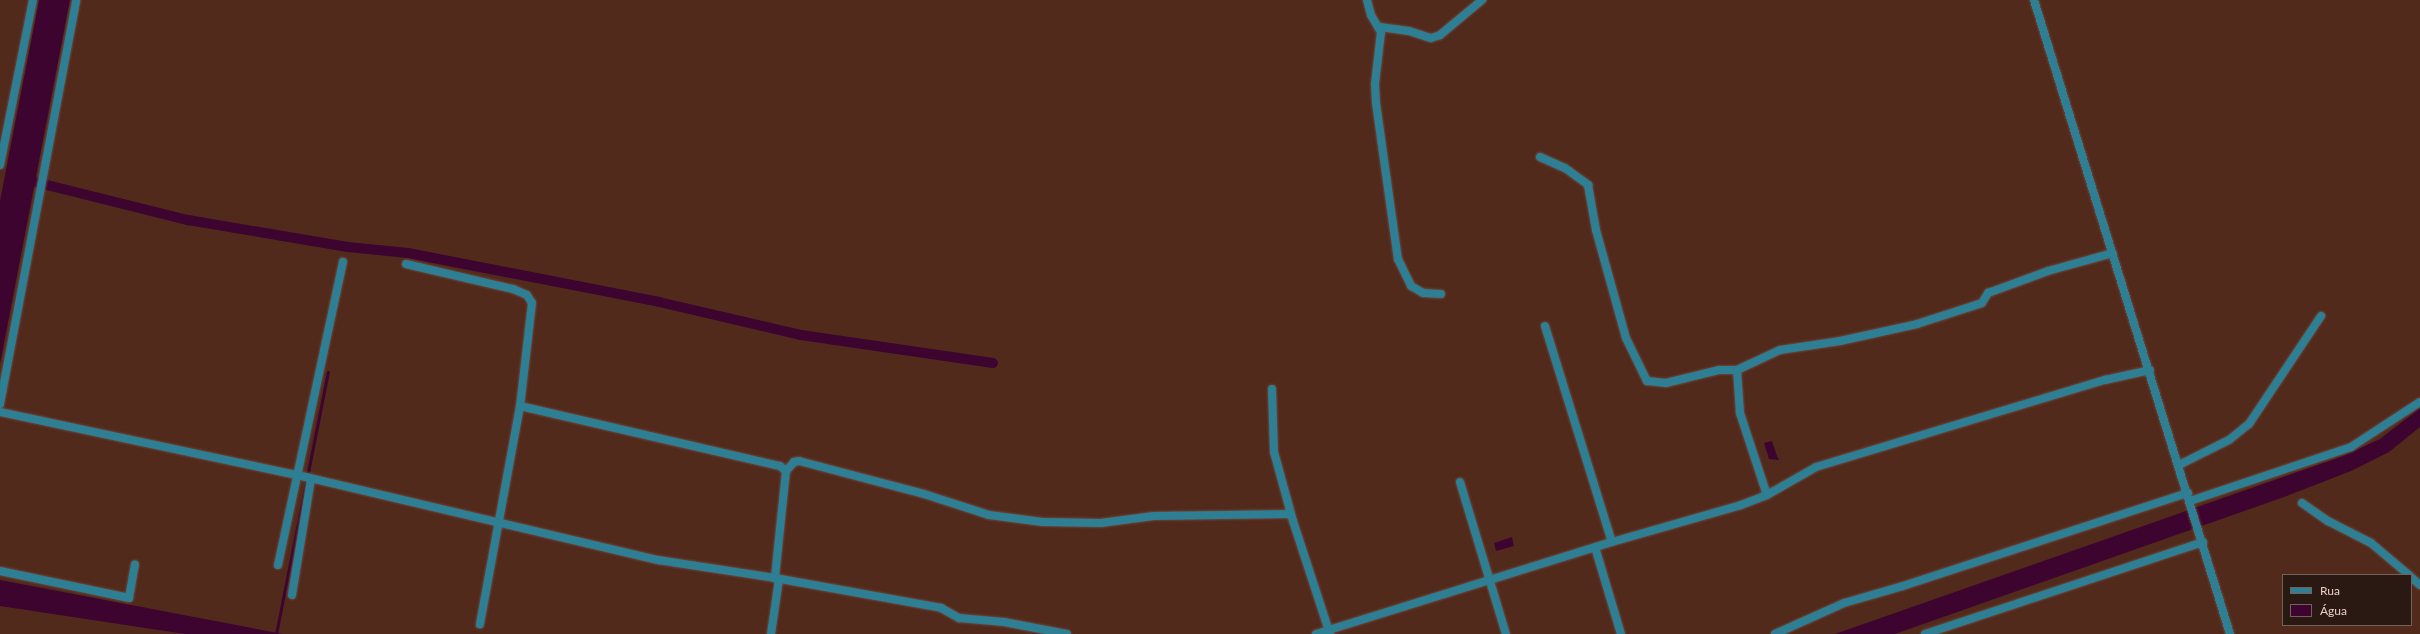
<!DOCTYPE html>
<html>
<head>
<meta charset="utf-8">
<style>
  body { margin:0 }
  #map { position:relative; width:2420px; height:634px; overflow:hidden; background:#512a1c; font-family:Lato,sans-serif }
  div>[style] { position:absolute }
  [style*='--x'] { left:calc(var(--x)*1px); top:calc(var(--y)*1px); width:calc(var(--w)*1px); rotate:calc(var(--a)*1deg) }
  .water>* { inset:0; background:#3e0430 }
  .stream>* { height:3px; margin:-1.5px; padding:0 1.5px; transform-origin:1.5px; border-radius:1.5px; background:#3e0430 }
  .canal>* { height:10px; margin:-5px; padding:0 5px; transform-origin:5px; border-radius:5px; background:#3e0430 }
  .roads { filter:drop-shadow(0 0 1px #6c483b) drop-shadow(0 0 1px #6c483b) }
  .minor>* { height:8px; margin:-4px; padding:0 4px; transform-origin:4px; border-radius:4px; background:#2e7e94 }
  .tertiary>* { height:8px; margin:-4px; padding:0 4px; transform-origin:4px; border-radius:4px; background:#2e7e94 }
  span { translate:-50% -50%; white-space:nowrap; text-align:center; line-height:1.15; -webkit-text-stroke:3.5px #2a1812; paint-order:stroke }
  .legend { position:absolute; left:2282px; top:574px; width:130px; height:52px; box-sizing:border-box; background:#2a1812; border:1px solid #76615a; margin:0; padding:5px 7px; list-style:none; font-size:12px; color:#e8cfc6 }
  .legend li { display:flex; align-items:center; gap:8px; height:20px }
  .legend b { width:20px; border:1px solid #76615a }
</style>
</head>
<body>
<div id="map">
  <div class="water">
    <div style="clip-path:polygon(39px 0,70px 0,0 364px,0 201px)"></div>
    <div style="clip-path:polygon(2420px 408px,2420px 427px,2389px 452px,2351px 471px,2284px 497px,1895px 634px,1835px 634px,2343px 456px,2380px 439px)"></div>
    <div style="clip-path:polygon(1772px 441px,1777px 456px,1779px 460px,1769px 459px,1764px 443px)"></div>
    <div style="clip-path:polygon(1512px 537px,1514px 546px,1496px 551px,1494px 543px)"></div>
    <div style="clip-path:polygon(0 580px,283px 634px,185px 634px,0 606px)"></div>
  </div>
  <div class="stream">
    <div style="--x:276;--y:634;--w:267;--a:-78.8"></div>
  </div>
  <div class="canal">
    <div style="--x:23;--y:179;--w:170;--a:14"></div>
    <div style="--x:188;--y:220;--w:162;--a:9.6"></div>
    <div style="--x:348;--y:247;--w:60;--a:5.7"></div>
    <div style="--x:408;--y:253;--w:256;--a:11"></div>
    <div style="--x:659;--y:302;--w:146;--a:13.1"></div>
    <div style="--x:801;--y:335;--w:194;--a:8.3"></div>
  </div>
  <div class="roads">
    <div class="minor">
      <div style="--x:1367;--y:0;--w:16;--a:75"></div>
      <div style="--x:1371;--y:15;--w:20;--a:60"></div>
      <div style="--x:1381;--y:32;--w:52;--a:96.6"></div>
      <div style="--x:1375;--y:84;--w:19;--a:87"></div>
      <div style="--x:1376;--y:103;--w:158;--a:82"></div>
      <div style="--x:1398;--y:259;--w:30;--a:64"></div>
      <div style="--x:1411;--y:286;--w:14;--a:30"></div>
      <div style="--x:1423;--y:293;--w:18;--a:3"></div>
      <div style="--x:1380;--y:27;--w:29;--a:8"></div>
      <div style="--x:1409;--y:31;--w:23;--a:18"></div>
      <div style="--x:1431;--y:38;--w:9;--a:-18"></div>
      <div style="--x:1440;--y:35;--w:55;--a:-39.8"></div>
      <div style="--x:1540;--y:157;--w:27;--a:24"></div>
      <div style="--x:1565;--y:168;--w:29;--a:36"></div>
      <div style="--x:1588;--y:185;--w:46;--a:79.9"></div>
      <div style="--x:1596;--y:230;--w:112;--a:74.5"></div>
      <div style="--x:1626;--y:338;--w:48;--a:64"></div>
      <div style="--x:1647;--y:381;--w:19;--a:6"></div>
      <div style="--x:1666;--y:383;--w:55;--a:-13.8"></div>
      <div style="--x:1719;--y:370;--w:18;--a:0"></div>
      <div style="--x:1737;--y:370;--w:47;--a:-24.9"></div>
      <div style="--x:1780;--y:350;--w:61;--a:-8.5"></div>
      <div style="--x:1840;--y:341;--w:79;--a:-12.4"></div>
      <div style="--x:1917;--y:324;--w:68;--a:-17.9"></div>
      <div style="--x:1982;--y:303;--w:12;--a:-59"></div>
      <div style="--x:1988;--y:293;--w:64;--a:-20.1"></div>
      <div style="--x:2048;--y:271;--w:67;--a:-15.5"></div>
      <div style="--x:0;--y:165;--w:168;--a:-78.7"></div>
      <div style="--x:406;--y:264;--w:110;--a:13.2"></div>
      <div style="--x:513;--y:289;--w:15;--a:23"></div>
      <div style="--x:527;--y:295;--w:9;--a:58"></div>
      <div style="--x:532;--y:303;--w:104;--a:96.6"></div>
      <div style="--x:520;--y:406;--w:222;--a:100.4"></div>
      <div style="--x:1545;--y:326;--w:226;--a:72.8"></div>
      <div style="--x:1737;--y:370;--w:43;--a:86"></div>
      <div style="--x:1740;--y:413;--w:86;--a:71.8"></div>
      <div style="--x:1272;--y:389;--w:63;--a:88.2"></div>
      <div style="--x:1274;--y:452;--w:72;--a:74.6"></div>
      <div style="--x:1293;--y:521;--w:119;--a:71.9"></div>
      <div style="--x:0;--y:404;--w:411;--a:-79.3"></div>
      <div style="--x:520;--y:406;--w:267;--a:13"></div>
      <div style="--x:780;--y:466;--w:8;--a:40"></div>
      <div style="--x:786;--y:471;--w:108;--a:95.9"></div>
      <div style="--x:0;--y:412;--w:313;--a:12"></div>
      <div style="--x:306;--y:477;--w:362;--a:13.3"></div>
      <div style="--x:658;--y:560;--w:118;--a:8.7"></div>
      <div style="--x:775;--y:578;--w:169;--a:10.2"></div>
      <div style="--x:941;--y:608;--w:21;--a:29"></div>
      <div style="--x:959;--y:618;--w:45;--a:5.1"></div>
      <div style="--x:1004;--y:622;--w:64;--a:10.8"></div>
      <div style="--x:2179;--y:465;--w:56;--a:-26.6"></div>
      <div style="--x:2229;--y:440;--w:26;--a:-39"></div>
      <div style="--x:2249;--y:424;--w:130;--a:-56.3"></div>
      <div style="--x:786;--y:471;--w:12;--a:-48"></div>
      <div style="--x:794;--y:462;--w:5;--a:-11"></div>
      <div style="--x:799;--y:461;--w:129;--a:14.8"></div>
      <div style="--x:924;--y:494;--w:68;--a:17.9"></div>
      <div style="--x:989;--y:515;--w:54;--a:7.4"></div>
      <div style="--x:1043;--y:522;--w:58;--a:1"></div>
      <div style="--x:1101;--y:523;--w:53;--a:-7.5"></div>
      <div style="--x:1154;--y:516;--w:137;--a:-0.8"></div>
      <div style="--x:1460;--y:482;--w:159;--a:73.2"></div>
      <div style="--x:2190;--y:501;--w:170;--a:-18.5"></div>
      <div style="--x:2351;--y:447;--w:82;--a:-33.1"></div>
      <div style="--x:2302;--y:503;--w:32;--a:35"></div>
      <div style="--x:2328;--y:521;--w:48;--a:27.1"></div>
      <div style="--x:2371;--y:543;--w:50;--a:40.1"></div>
      <div style="--x:1595;--y:547;--w:91;--a:73.4"></div>
      <div style="--x:278;--y:565;--w:310;--a:-77.9"></div>
      <div style="--x:0;--y:571;--w:132;--a:11.8"></div>
      <div style="--x:129;--y:598;--w:34;--a:-80"></div>
      <div style="--x:2411;--y:577;--w:12;--a:42"></div>
      <div style="--x:292;--y:595;--w:118;--a:-80.7"></div>
      <div style="--x:771;--y:634;--w:56;--a:-81.7"></div>
      <div style="--x:1316;--y:634;--w:310;--a:-17.3"></div>
      <div style="--x:1612;--y:542;--w:134;--a:-16"></div>
      <div style="--x:1741;--y:505;--w:28;--a:-21"></div>
      <div style="--x:1767;--y:495;--w:56;--a:-29.7"></div>
      <div style="--x:1816;--y:467;--w:302;--a:-16.8"></div>
      <div style="--x:2105;--y:380;--w:46;--a:-12.5"></div>
      <div style="--x:1775;--y:634;--w:76;--a:-24.2"></div>
      <div style="--x:1844;--y:603;--w:61;--a:-16.1"></div>
      <div style="--x:1903;--y:586;--w:300;--a:-18.1"></div>
      <div style="--x:1925;--y:634;--w:293;--a:-18.3"></div>
    </div>
    <div class="tertiary">
      <div style="--x:2034;--y:0;--w:664;--a:72.82"></div>
    </div>
  </div>
  <ul class="legend">
  <li><b style="height:5px;background:#2e7e94"></b>Rua</li>
  <li><b style="height:11px;background:#3e0430"></b>Água</li>
  </ul>
</div>
</body>
</html>
